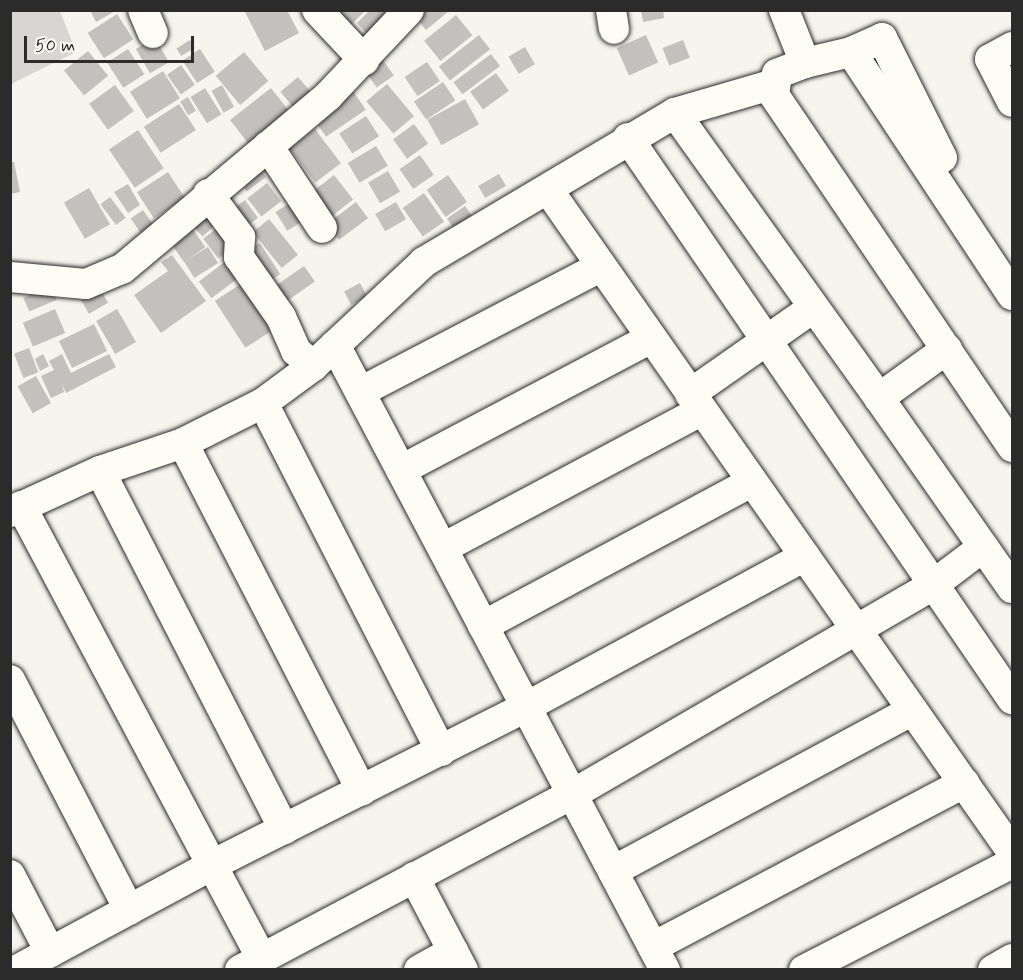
<!DOCTYPE html>
<html>
<head>
<meta charset="utf-8">
<style>
  body { margin:0 }
  #map { position:relative; width:1023px; height:980px; overflow:hidden; background:#f5f4ef; font-family:Mynerve,sans-serif }
  div>[style] { position:absolute }
  [style*='--x'] { left:calc(var(--x)*1px); top:calc(var(--y)*1px); width:calc(var(--w)*1px); rotate:calc(var(--a)*1deg) }
  .green>* { inset:0; background:#d7d6d2 }
  .building>* { inset:0; background:#c2c1be; transform-origin:0 0 }
  .roads { filter:drop-shadow(0 0 2px #2b2b2b) drop-shadow(0 0 2px #2b2b2b) }
  .minor>* { height:30px; margin:-15px; padding:0 15px; transform-origin:15px; border-radius:15px; background:#fdfcf7 }
  span { translate:-50% -50%; white-space:nowrap; text-align:center; line-height:1.15; -webkit-text-stroke:4.5px #fdfcf7; paint-order:stroke }
  .frame { position:absolute; inset:0; border:12px solid #2b2b2b; pointer-events:none }
  .scale { position:absolute; left:24px; top:36px; width:170px; height:27px; box-sizing:border-box; border:3px solid #2b2b2b; border-top:0; padding-left:8px; font-size:18px; line-height:21px; white-space:nowrap; color:#2b2b2b; -webkit-text-stroke:4px #fdfcf7; paint-order:stroke }
</style>
</head>
<body>
<div id="map">
  <div class="green">
    <div style="clip-path:polygon(11px 10px,60px 11px,76px 52px,11px 84px)"></div>
  </div>
  <div class="building">
    <div style="clip-path:polygon(90px 10px,117px 10px,96px 22px)"></div>
    <div style="clip-path:polygon(244px 10px,287px 10px,299px 33px,265px 51px)"></div>
    <div style="clip-path:polygon(337px 10px,366px 10px,345px 31px)"></div>
    <div style="clip-path:polygon(370px 10px,396px 10px,369px 36px,357px 23px)"></div>
    <div style="clip-path:polygon(419px 10px,450px 10px,426px 30px,414px 15px)"></div>
    <div style="clip-path:polygon(641px 10px,663px 10px,664px 18px,643px 22px)"></div>
    <div style="left:117px;top:14px;width:30px;height:35px;rotate:57deg"></div>
    <div style="left:456px;top:15px;width:26px;height:41px;rotate:51deg"></div>
    <div style="left:479px;top:35px;width:18px;height:51px;rotate:52deg"></div>
    <div style="left:646px;top:35px;width:30px;height:32px;rotate:66deg"></div>
    <div style="left:155px;top:38px;width:28px;height:22px;rotate:60deg"></div>
    <div style="left:190px;top:40px;width:9px;height:16px;rotate:58deg"></div>
    <div style="left:683px;top:40px;width:19px;height:22px;rotate:69deg"></div>
    <div style="left:525px;top:47px;width:20px;height:19px;rotate:60deg"></div>
    <div style="left:128px;top:49px;width:30px;height:25px;rotate:57deg"></div>
    <div style="left:200px;top:49px;width:27px;height:21px;rotate:57deg"></div>
    <div style="left:88px;top:51px;width:32px;height:31px;rotate:51deg"></div>
    <div style="left:244px;top:52px;width:38px;height:37px;rotate:50deg"></div>
    <div style="left:491px;top:54px;width:15px;height:47px;rotate:53deg"></div>
    <div style="left:383px;top:60px;width:19px;height:21px;rotate:55deg"></div>
    <div style="left:427px;top:62px;width:23px;height:27px;rotate:56deg"></div>
    <div style="left:181px;top:65px;width:24px;height:17px;rotate:55deg"></div>
    <div style="left:163px;top:71px;width:32px;height:39px;rotate:58deg"></div>
    <div style="left:496px;top:73px;width:22px;height:32px;rotate:54deg"></div>
    <div style="left:298px;top:77px;width:23px;height:23px;rotate:50deg"></div>
    <div style="left:443px;top:82px;width:22px;height:35px;rotate:56deg"></div>
    <div style="left:387px;top:84px;width:42px;height:27px;rotate:50deg"></div>
    <div style="left:115px;top:85px;width:32px;height:32px;rotate:54deg"></div>
    <div style="left:222px;top:85px;width:25px;height:12px;rotate:61deg"></div>
    <div style="left:349px;top:85px;width:30px;height:48px;rotate:56deg"></div>
    <div style="left:205px;top:88px;width:31px;height:17px;rotate:58deg"></div>
    <div style="left:271px;top:88px;width:33px;height:52px;rotate:52deg"></div>
    <div style="left:188px;top:97px;width:16px;height:9px;rotate:60deg"></div>
    <div style="left:465px;top:99px;width:29px;height:43px;rotate:61deg"></div>
    <div style="left:179px;top:104px;width:31px;height:42px;rotate:57deg"></div>
    <div style="left:366px;top:116px;width:24px;height:32px;rotate:57deg"></div>
    <div style="left:414px;top:124px;width:24px;height:26px;rotate:54deg"></div>
    <div style="left:315px;top:129px;width:43px;height:32px;rotate:53deg"></div>
    <div style="left:138px;top:130px;width:46px;height:35px;rotate:56deg"></div>
    <div style="left:376px;top:146px;width:23px;height:33px;rotate:59deg"></div>
    <div style="left:420px;top:155px;width:24px;height:25px;rotate:55deg"></div>
    <div style="left:254px;top:161px;width:20px;height:24px;rotate:53deg"></div>
    <div style="clip-path:polygon(10px 162px,14px 162px,20px 192px,10px 194px)"></div>
    <div style="left:388px;top:171px;width:24px;height:23px;rotate:60deg"></div>
    <div style="left:168px;top:172px;width:31px;height:37px;rotate:57deg"></div>
    <div style="left:499px;top:174px;width:14px;height:24px;rotate:60deg"></div>
    <div style="left:334px;top:175px;width:31px;height:37px;rotate:52deg"></div>
    <div style="left:448px;top:175px;width:33px;height:26px;rotate:55deg"></div>
    <div style="left:267px;top:183px;width:23px;height:25px;rotate:52deg"></div>
    <div style="clip-path:polygon(128px 184px,140px 205px,128px 213px,114px 192px)"></div>
    <div style="left:89px;top:188px;width:42px;height:29px;rotate:60deg"></div>
    <div style="left:424px;top:193px;width:35px;height:26px;rotate:55deg"></div>
    <div style="left:110px;top:197px;width:26px;height:12px;rotate:53deg"></div>
    <div style="left:245px;top:200px;width:22px;height:24px;rotate:54deg"></div>
    <div style="left:205px;top:202px;width:24px;height:25px;rotate:48deg"></div>
    <div style="left:356px;top:202px;width:20px;height:36px;rotate:53deg"></div>
    <div style="left:396px;top:202px;width:20px;height:24px;rotate:60deg"></div>
    <div style="left:290px;top:203px;width:22px;height:17px;rotate:58deg"></div>
    <div style="left:465px;top:206px;width:12px;height:22px;rotate:55deg"></div>
    <div style="left:143px;top:210px;width:21px;height:15px;rotate:55deg"></div>
    <div style="left:269px;top:219px;width:46px;height:21px;rotate:51deg"></div>
    <div style="left:187px;top:221px;width:32px;height:26px;rotate:55deg"></div>
    <div style="left:224px;top:223px;width:25px;height:26px;rotate:53deg"></div>
    <div style="left:260px;top:243px;width:37px;height:22px;rotate:57deg"></div>
    <div style="left:208px;top:247px;width:19px;height:28px;rotate:58deg"></div>
    <div style="clip-path:polygon(172px 255px,206px 301px,161px 333px,134px 295px,168px 271px,161px 262px)"></div>
    <div style="left:230px;top:258px;width:21px;height:39px;rotate:53deg"></div>
    <div style="left:304px;top:266px;width:19px;height:45px;rotate:55deg"></div>
    <div style="left:250px;top:278px;width:56px;height:42px;rotate:57deg"></div>
    <div style="left:360px;top:283px;width:15px;height:18px;rotate:62deg"></div>
    <div style="left:51px;top:286px;width:15px;height:30px;rotate:67deg"></div>
    <div style="left:100px;top:289px;width:16px;height:22px;rotate:60deg"></div>
    <div style="left:55px;top:309px;width:26px;height:35px;rotate:67deg"></div>
    <div style="left:117px;top:309px;width:38px;height:24px;rotate:60deg"></div>
    <div style="left:94px;top:324px;width:30px;height:39px;rotate:64deg"></div>
    <div style="left:29px;top:348px;width:26px;height:16px;rotate:69deg"></div>
    <div style="clip-path:polygon(43px 354px,49px 366px,40px 371px,35px 359px)"></div>
    <div style="clip-path:polygon(62px 354px,71px 373px,109px 354px,116px 367px,66px 393px,62px 384px,64px 392px,51px 398px,41px 376px,54px 370px,49px 361px)"></div>
    <div style="left:36px;top:376px;width:31px;height:21px;rotate:61deg"></div>
  </div>
  <div class="roads">
    <div class="minor">
      <div style="--x:143;--y:10;--w:25;--a:67"></div>
      <div style="--x:317;--y:10;--w:69;--a:46.8"></div>
      <div style="--x:611;--y:10;--w:19;--a:81"></div>
      <div style="--x:784;--y:10;--w:57;--a:68.4"></div>
      <div style="--x:1012;--y:47;--w:25;--a:151"></div>
      <div style="--x:990;--y:59;--w:48;--a:62.9"></div>
      <div style="--x:851;--y:52;--w:34;--a:-24"></div>
      <div style="--x:882;--y:38;--w:134;--a:63.4"></div>
      <div style="--x:675;--y:113;--w:350;--a:54.4"></div>
      <div style="--x:628;--y:138;--w:680;--a:55.61"></div>
      <div style="--x:268;--y:146;--w:98;--a:56.6"></div>
      <div style="--x:549;--y:191;--w:807;--a:54.99"></div>
      <div style="--x:208;--y:194;--w:54;--a:53.3"></div>
      <div style="--x:240;--y:237;--w:20;--a:93"></div>
      <div style="--x:239;--y:257;--w:73;--a:55"></div>
      <div style="--x:281;--y:317;--w:37;--a:66"></div>
      <div style="--x:296;--y:351;--w:23;--a:41"></div>
      <div style="--x:10;--y:277;--w:76;--a:5.3"></div>
      <div style="--x:86;--y:284;--w:39;--a:-23"></div>
      <div style="--x:122;--y:269;--w:269;--a:-40"></div>
      <div style="--x:328;--y:96;--w:118;--a:-46.7"></div>
      <div style="--x:1012;--y:295;--w:291;--a:-123.5"></div>
      <div style="--x:851;--y:52;--w:47;--a:166.6"></div>
      <div style="--x:805;--y:63;--w:30;--a:159"></div>
      <div style="--x:777;--y:74;--w:21;--a:98"></div>
      <div style="--x:774;--y:95;--w:425;--a:55.9"></div>
      <div style="--x:335;--y:345;--w:707;--a:62.17"></div>
      <div style="--x:947;--y:349;--w:84;--a:144.2"></div>
      <div style="--x:879;--y:398;--w:232;--a:55"></div>
      <div style="--x:360;--y:392;--w:271;--a:-27.5"></div>
      <div style="--x:690;--y:394;--w:150;--a:-35"></div>
      <div style="--x:263;--y:403;--w:391;--a:62.9"></div>
      <div style="--x:183;--y:443;--w:391;--a:62.8"></div>
      <div style="--x:401;--y:470;--w:283;--a:-27.8"></div>
      <div style="--x:100;--y:471;--w:403;--a:62.8"></div>
      <div style="--x:21;--y:506;--w:513;--a:61.99"></div>
      <div style="--x:10;--y:512;--w:99;--a:-24.5"></div>
      <div style="--x:100;--y:471;--w:88;--a:-18.6"></div>
      <div style="--x:183;--y:443;--w:89;--a:-26.6"></div>
      <div style="--x:263;--y:403;--w:62;--a:-36.5"></div>
      <div style="--x:313;--y:366;--w:152;--a:-43.1"></div>
      <div style="--x:424;--y:262;--w:292;--a:-30.7"></div>
      <div style="--x:675;--y:113;--w:103;--a:-16.3"></div>
      <div style="--x:443;--y:548;--w:293;--a:-28"></div>
      <div style="--x:483;--y:626;--w:305;--a:-28.2"></div>
      <div style="--x:10;--y:680;--w:259;--a:62.6"></div>
      <div style="--x:613;--y:871;--w:340;--a:-28.2"></div>
      <div style="--x:10;--y:875;--w:87;--a:62.5"></div>
      <div style="--x:414;--y:877;--w:105;--a:62.2"></div>
      <div style="--x:653;--y:947;--w:352;--a:-27.8"></div>
      <div style="--x:17;--y:970;--w:219;--a:-28.3"></div>
      <div style="--x:210;--y:866;--w:354;--a:-26.7"></div>
      <div style="--x:526;--y:707;--w:317;--a:-28.4"></div>
      <div style="--x:240;--y:970;--w:377;--a:-27.9"></div>
      <div style="--x:573;--y:794;--w:416;--a:-30.1"></div>
      <div style="--x:933;--y:585;--w:63;--a:-37.2"></div>
      <div style="--x:419;--y:970;--w:39;--a:-29"></div>
      <div style="--x:804;--y:970;--w:234;--a:-27.2"></div>
      <div style="--x:993;--y:970;--w:22;--a:-30"></div>
    </div>
  </div>
  <div class="frame"></div>
  <div class="scale">50 m</div>
</div>
</body>
</html>
